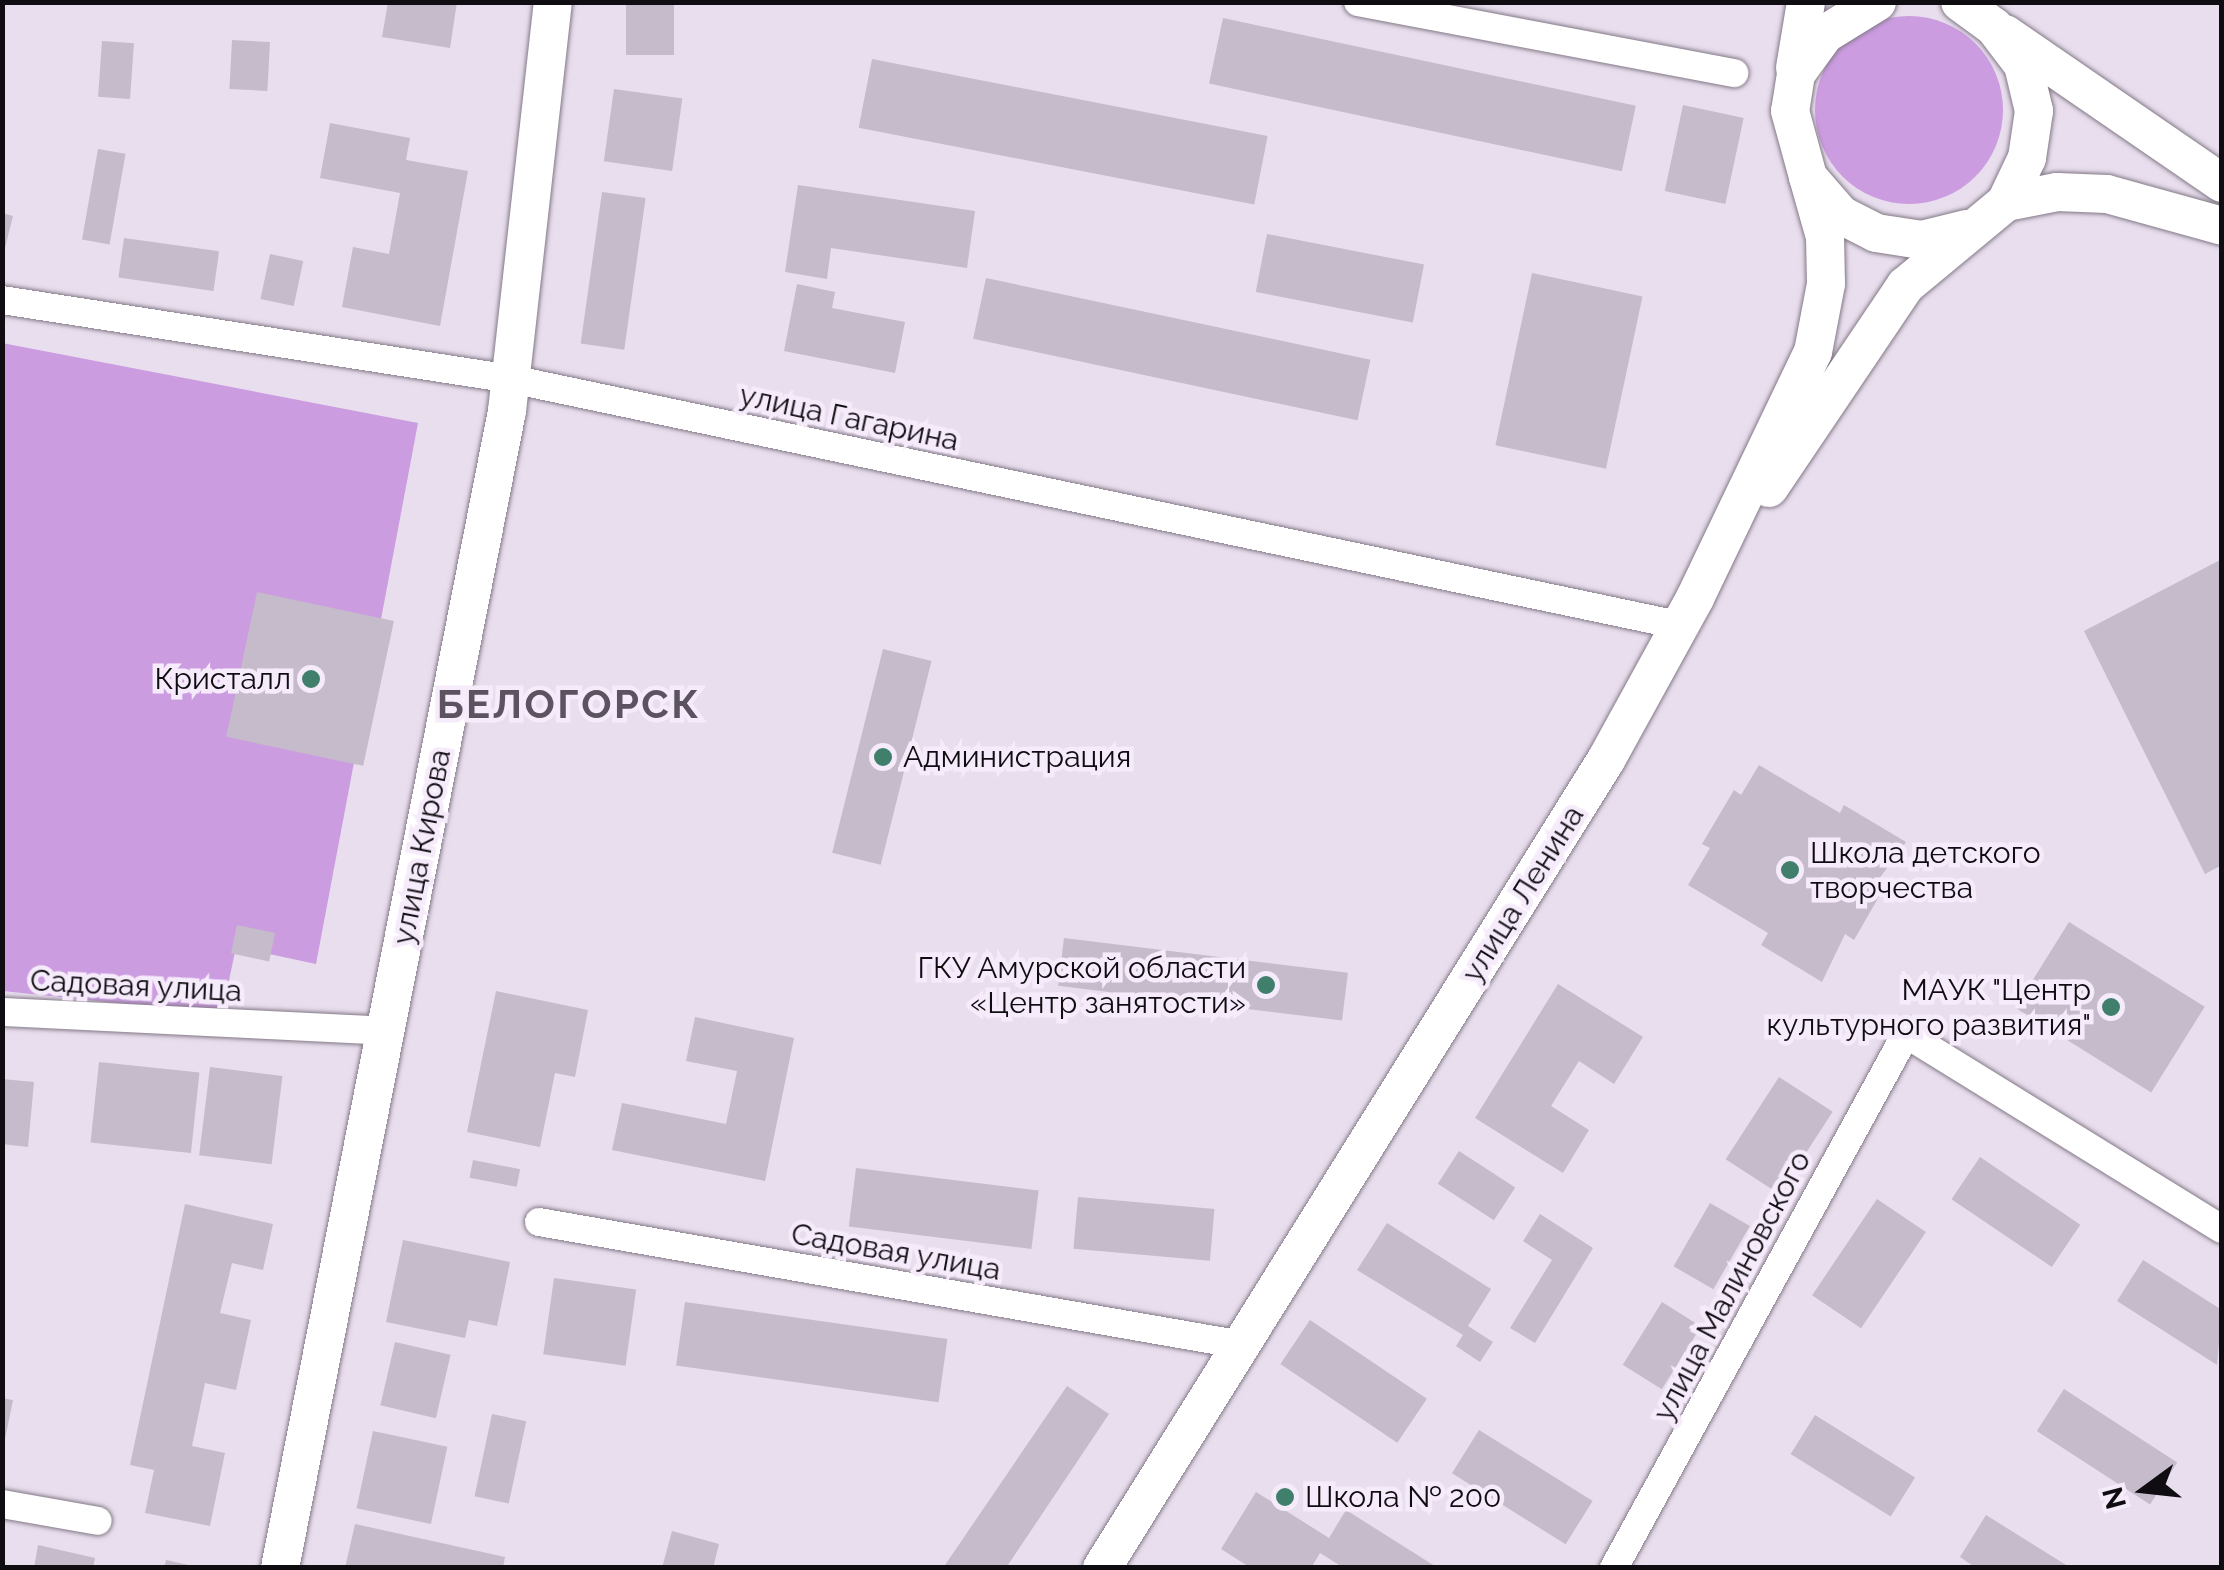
<!DOCTYPE html>
<html>
<head>
<meta charset="utf-8">
<style>
  body { margin:0 }
  #map { position:relative; width:2224px; height:1570px; overflow:hidden; background:#e8deed; font-family:Raleway,sans-serif }
  div>[style] { position:absolute }
  [style*='--x'] { left:calc(var(--x)*1px); top:calc(var(--y)*1px); width:calc(var(--w)*1px); rotate:calc(var(--a)*1deg) }
  .green>* { inset:0; background:#cc9ce1 }
  .round { border-radius:50% }
  .building>* { inset:0; background:#c5bbca; transform-origin:0 0 }
  .roads { filter:drop-shadow(0 0 2px #837987) drop-shadow(0 0 2px #837987) }
  .street>* { height:28px; margin:-14px; padding:0 14px; transform-origin:14px; border-radius:14px; background:#fff }
  .secondary>* { height:38px; margin:-19px; padding:0 19px; transform-origin:19px; border-radius:19px; background:#fff }
  .dots>* { width:28px; height:28px; translate:-50% -50%; box-sizing:border-box; border:5px solid #f6ebfb; border-radius:50% }
  span { translate:-50% -50%; white-space:nowrap; text-align:center; line-height:1.15; -webkit-text-stroke:9px #f6ebfb; paint-order:stroke }
  .street-label { font-size:30px; color:#100d12 }
  .poi-label { font-size:30px; color:#100d12 }
  .right { translate:-100% -50%; text-align:right }
  .left { translate:0 -50%; text-align:left }
  .district-label { font-size:40px; color:#5c5360; font-weight:700; letter-spacing:2.5px }
  .frame { position:absolute; inset:0; border:5px solid #100d12; pointer-events:none }
  .north { position:absolute; left:2094px; top:1440px; width:100px; height:100px; -webkit-text-stroke:8px #f6ebfb; paint-order:stroke; rotate:255deg; font-size:28px; font-weight:700; line-height:40px; text-align:center; color:#100d12 }
  .north::after { content:''; display:block; margin:auto; width:35px; height:45px; background:#100d12; clip-path:polygon(50% 0,100% 100%,50% 72%,0 100%) }
</style>
</head>
<body>
<div id="map">
  <div class="green">
    <div class="round" style="left:1815px;top:16px;width:188px;height:188px"></div>
    <div style="clip-path:polygon(2px 343px,418px 423px,316px 964px,236px 947px,222px 1014px,3px 991px)"></div>
  </div>
  <div class="building">
    <div style="clip-path:polygon(388px 2px,457px 2px,450px 48px,382px 37px)"></div>
    <div style="left:626px;top:2px;width:48px;height:53px"></div>
    <div style="left:1223px;top:18px;width:422px;height:67px;rotate:12deg"></div>
    <div style="left:232px;top:40px;width:38px;height:49px;rotate:3deg"></div>
    <div style="left:102px;top:41px;width:32px;height:56px;rotate:4deg"></div>
    <div style="left:872px;top:59px;width:403px;height:70px;rotate:11deg"></div>
    <div style="left:614px;top:89px;width:69px;height:73px;rotate:8deg"></div>
    <div style="left:1683px;top:105px;width:62px;height:88px;rotate:12deg"></div>
    <div style="clip-path:polygon(330px 123px,410px 138px,406px 160px,468px 171px,440px 326px,342px 307px,353px 247px,389px 254px,400px 193px,320px 178px)"></div>
    <div style="left:98px;top:149px;width:28px;height:92px;rotate:10deg"></div>
    <div style="clip-path:polygon(798px 185px,975px 211px,967px 268px,831px 248px,827px 279px,785px 272px)"></div>
    <div style="left:602px;top:192px;width:44px;height:153px;rotate:8deg"></div>
    <div style="clip-path:polygon(2px 213px,13px 216px,4px 252px,2px 252px)"></div>
    <div style="left:1267px;top:234px;width:160px;height:59px;rotate:11deg"></div>
    <div style="left:124px;top:238px;width:96px;height:40px;rotate:8deg"></div>
    <div style="left:270px;top:254px;width:34px;height:46px;rotate:12deg"></div>
    <div style="left:1532px;top:273px;width:113px;height:176px;rotate:12deg"></div>
    <div style="left:986px;top:278px;width:393px;height:62px;rotate:12deg"></div>
    <div style="clip-path:polygon(797px 284px,835px 292px,832px 308px,905px 322px,895px 373px,784px 351px)"></div>
    <div style="clip-path:polygon(2222px 559px,2222px 865px,2205px 874px,2084px 631px)"></div>
    <div style="left:257px;top:592px;width:140px;height:148px;rotate:12deg"></div>
    <div style="left:883px;top:649px;width:50px;height:210px;rotate:14deg"></div>
    <div style="clip-path:polygon(1759px 765px,1840px 813px,1844px 805px,1906px 842px,1876px 883px,1884px 888px,1854px 940px,1845px 934px,1822px 982px,1761px 945px,1768px 933px,1688px 885px,1710px 848px,1702px 844px,1734px 790px,1741px 795px)"></div>
    <div style="left:2069px;top:922px;width:160px;height:101px;rotate:32deg"></div>
    <div style="left:237px;top:925px;width:39px;height:29px;rotate:12deg"></div>
    <div style="left:1064px;top:938px;width:286px;height:48px;rotate:7deg"></div>
    <div style="clip-path:polygon(1558px 984px,1643px 1037px,1614px 1084px,1579px 1061px,1551px 1106px,1589px 1130px,1563px 1173px,1475px 1118px)"></div>
    <div style="clip-path:polygon(496px 991px,588px 1010px,575px 1077px,555px 1073px,540px 1147px,467px 1132px)"></div>
    <div style="clip-path:polygon(695px 1017px,794px 1038px,765px 1181px,612px 1150px,622px 1103px,726px 1124px,737px 1071px,686px 1061px)"></div>
    <div style="left:99px;top:1062px;width:101px;height:81px;rotate:6deg"></div>
    <div style="left:210px;top:1067px;width:73px;height:89px;rotate:7deg"></div>
    <div style="left:1779px;top:1077px;width:64px;height:98px;rotate:33deg"></div>
    <div style="clip-path:polygon(2px 1079px,34px 1082px,28px 1147px,2px 1144px)"></div>
    <div style="left:1459px;top:1151px;width:67px;height:39px;rotate:33deg"></div>
    <div style="left:1980px;top:1157px;width:121px;height:51px;rotate:34deg"></div>
    <div style="left:473px;top:1160px;width:48px;height:18px;rotate:11deg"></div>
    <div style="left:856px;top:1168px;width:184px;height:59px;rotate:7deg"></div>
    <div style="left:1078px;top:1197px;width:137px;height:52px;rotate:5deg"></div>
    <div style="left:1877px;top:1199px;width:59px;height:116px;rotate:34deg"></div>
    <div style="left:1710px;top:1203px;width:46px;height:73px;rotate:30deg"></div>
    <div style="clip-path:polygon(185px 1204px,273px 1224px,263px 1270px,232px 1263px,220px 1313px,251px 1320px,236px 1390px,205px 1383px,192px 1446px,225px 1453px,210px 1526px,145px 1513px,154px 1470px,130px 1465px)"></div>
    <div style="clip-path:polygon(1540px 1214px,1593px 1248px,1535px 1343px,1510px 1328px,1552px 1260px,1523px 1241px)"></div>
    <div style="clip-path:polygon(1387px 1223px,1491px 1289px,1468px 1326px,1493px 1342px,1480px 1362px,1456px 1346px,1463px 1335px,1357px 1270px)"></div>
    <div style="clip-path:polygon(403px 1240px,510px 1262px,497px 1326px,469px 1320px,465px 1338px,386px 1322px)"></div>
    <div style="clip-path:polygon(2143px 1260px,2222px 1310px,2217px 1365px,2117px 1301px)"></div>
    <div style="left:554px;top:1278px;width:83px;height:77px;rotate:8deg"></div>
    <div style="left:685px;top:1302px;width:265px;height:64px;rotate:8deg"></div>
    <div style="left:1662px;top:1302px;width:46px;height:74px;rotate:32deg"></div>
    <div style="left:1310px;top:1320px;width:141px;height:53px;rotate:34deg"></div>
    <div style="left:395px;top:1342px;width:57px;height:65px;rotate:13deg"></div>
    <div style="clip-path:polygon(1067px 1386px,1109px 1414px,1006px 1568px,943px 1568px)"></div>
    <div style="left:2064px;top:1389px;width:135px;height:50px;rotate:33deg"></div>
    <div style="clip-path:polygon(2px 1398px,13px 1400px,4px 1444px,2px 1444px)"></div>
    <div style="left:492px;top:1414px;width:35px;height:84px;rotate:12deg"></div>
    <div style="left:1815px;top:1415px;width:118px;height:46px;rotate:32deg"></div>
    <div style="left:1479px;top:1430px;width:134px;height:51px;rotate:32deg"></div>
    <div style="left:373px;top:1431px;width:76px;height:79px;rotate:12deg"></div>
    <div style="clip-path:polygon(1256px 1492px,1329px 1538px,1346px 1510px,1438px 1568px,1344px 1568px,1320px 1553px,1311px 1568px,1251px 1568px,1221px 1549px)"></div>
    <div style="clip-path:polygon(1986px 1515px,2071px 1568px,1976px 1568px,1960px 1557px)"></div>
    <div style="clip-path:polygon(355px 1524px,505px 1557px,503px 1568px,345px 1568px)"></div>
    <div style="clip-path:polygon(672px 1531px,719px 1544px,713px 1568px,662px 1568px)"></div>
    <div style="clip-path:polygon(38px 1545px,95px 1558px,93px 1568px,34px 1568px)"></div>
    <div style="clip-path:polygon(166px 1560px,193px 1566px,193px 1568px,164px 1568px)"></div>
  </div>
  <div class="roads">
    <div class="street">
      <div style="--x:1358;--y:2;--w:383;--a:10.7"></div>
      <div style="--x:2;--y:300;--w:515;--a:8.82"></div>
      <div style="--x:511;--y:379;--w:1193;--a:11.9"></div>
      <div style="--x:2;--y:1012;--w:385;--a:2.8"></div>
      <div style="--x:539;--y:1222;--w:714;--a:9.92"></div>
      <div style="--x:2;--y:1504;--w:97;--a:10"></div>
      <div style="--x:1614;--y:1568;--w:609;--a:-61.33"></div>
      <div style="--x:1906;--y:1034;--w:371;--a:31.7"></div>
    </div>
    <div class="secondary">
      <div style="--x:1877;--y:2;--w:61;--a:148.4"></div>
      <div style="--x:1825;--y:34;--w:49;--a:125.9"></div>
      <div style="--x:1796;--y:74;--w:37;--a:99"></div>
      <div style="--x:1790;--y:111;--w:68;--a:74.7"></div>
      <div style="--x:1808;--y:177;--w:50;--a:49"></div>
      <div style="--x:1841;--y:215;--w:39;--a:27"></div>
      <div style="--x:1876;--y:233;--w:47;--a:8.7"></div>
      <div style="--x:1922;--y:240;--w:45;--a:-14"></div>
      <div style="--x:2005;--y:34;--w:263;--a:34.5"></div>
      <div style="--x:1795;--y:68;--w:67;--a:-80.5"></div>
      <div style="--x:2006;--y:202;--w:52;--a:-11.1"></div>
      <div style="--x:2057;--y:192;--w:50;--a:2.3"></div>
      <div style="--x:2107;--y:194;--w:119;--a:15.5"></div>
      <div style="--x:1769;--y:488;--w:244;--a:-56"></div>
      <div style="--x:1905;--y:286;--w:131;--a:-39.7"></div>
      <div style="--x:2006;--y:202;--w:49;--a:-64.5"></div>
      <div style="--x:2027;--y:158;--w:48;--a:-81.5"></div>
      <div style="--x:2034;--y:111;--w:47;--a:-103.4"></div>
      <div style="--x:2023;--y:65;--w:48;--a:-127.3"></div>
      <div style="--x:1994;--y:27;--w:42;--a:-143.7"></div>
      <div style="--x:280;--y:1568;--w:1179;--a:-78.9"></div>
      <div style="--x:507;--y:411;--w:412;--a:-83.6"></div>
      <div style="--x:1102;--y:1568;--w:952;--a:-58.05"></div>
      <div style="--x:1606;--y:760;--w:185;--a:-61.2"></div>
      <div style="--x:1695;--y:598;--w:273;--a:-64.4"></div>
      <div style="--x:1813;--y:352;--w:69;--a:-79.2"></div>
      <div style="--x:1826;--y:284;--w:47;--a:-91.2"></div>
      <div style="--x:1825;--y:237;--w:62;--a:-105.8"></div>
    </div>
  </div>
  <div class="dots">
    <div style="left:311px;top:679px;background:#407f6c"></div>
    <div style="left:883px;top:757px;background:#407f6c"></div>
    <div style="left:1790px;top:870px;background:#407f6c"></div>
    <div style="left:1266px;top:985px;background:#407f6c"></div>
    <div style="left:2111px;top:1007px;background:#407f6c"></div>
    <div style="left:1285px;top:1497px;background:#407f6c"></div>
  </div>
  <div class="street-label">
    <span style="left:849px;top:418px;rotate:12deg">улица Гагарина</span>
    <span style="left:422px;top:847px;rotate:-79deg">улица Кирова</span>
    <span style="left:1523px;top:894px;rotate:-58deg">улица Ленина</span>
    <span style="left:136px;top:986px;rotate:3deg">Садовая улица</span>
    <span style="left:896px;top:1252px;rotate:10deg">Садовая улица</span>
    <span style="left:1732px;top:1286px;rotate:-62deg">улица Малиновского</span>
  </div>
  <div class="poi-label">
    <span class="right" style="left:291px;top:679px">Кристалл</span>
    <span class="left" style="left:903px;top:757px">Администрация</span>
    <span class="left" style="left:1810px;top:870px">Школа детского<br>творчества</span>
    <span class="right" style="left:1246px;top:985px">ГКУ Амурской области<br>«Центр занятости»</span>
    <span class="right" style="left:2091px;top:1007px">МАУК "Центр<br>культурного развития"</span>
    <span class="left" style="left:1305px;top:1497px">Школа № 200</span>
  </div>
  <div class="district-label">
    <span style="left:569px;top:704px">БЕЛОГОРСК</span>
  </div>
  <div class="frame"></div>
  <div class="north">N</div>
</div>
</body>
</html>
